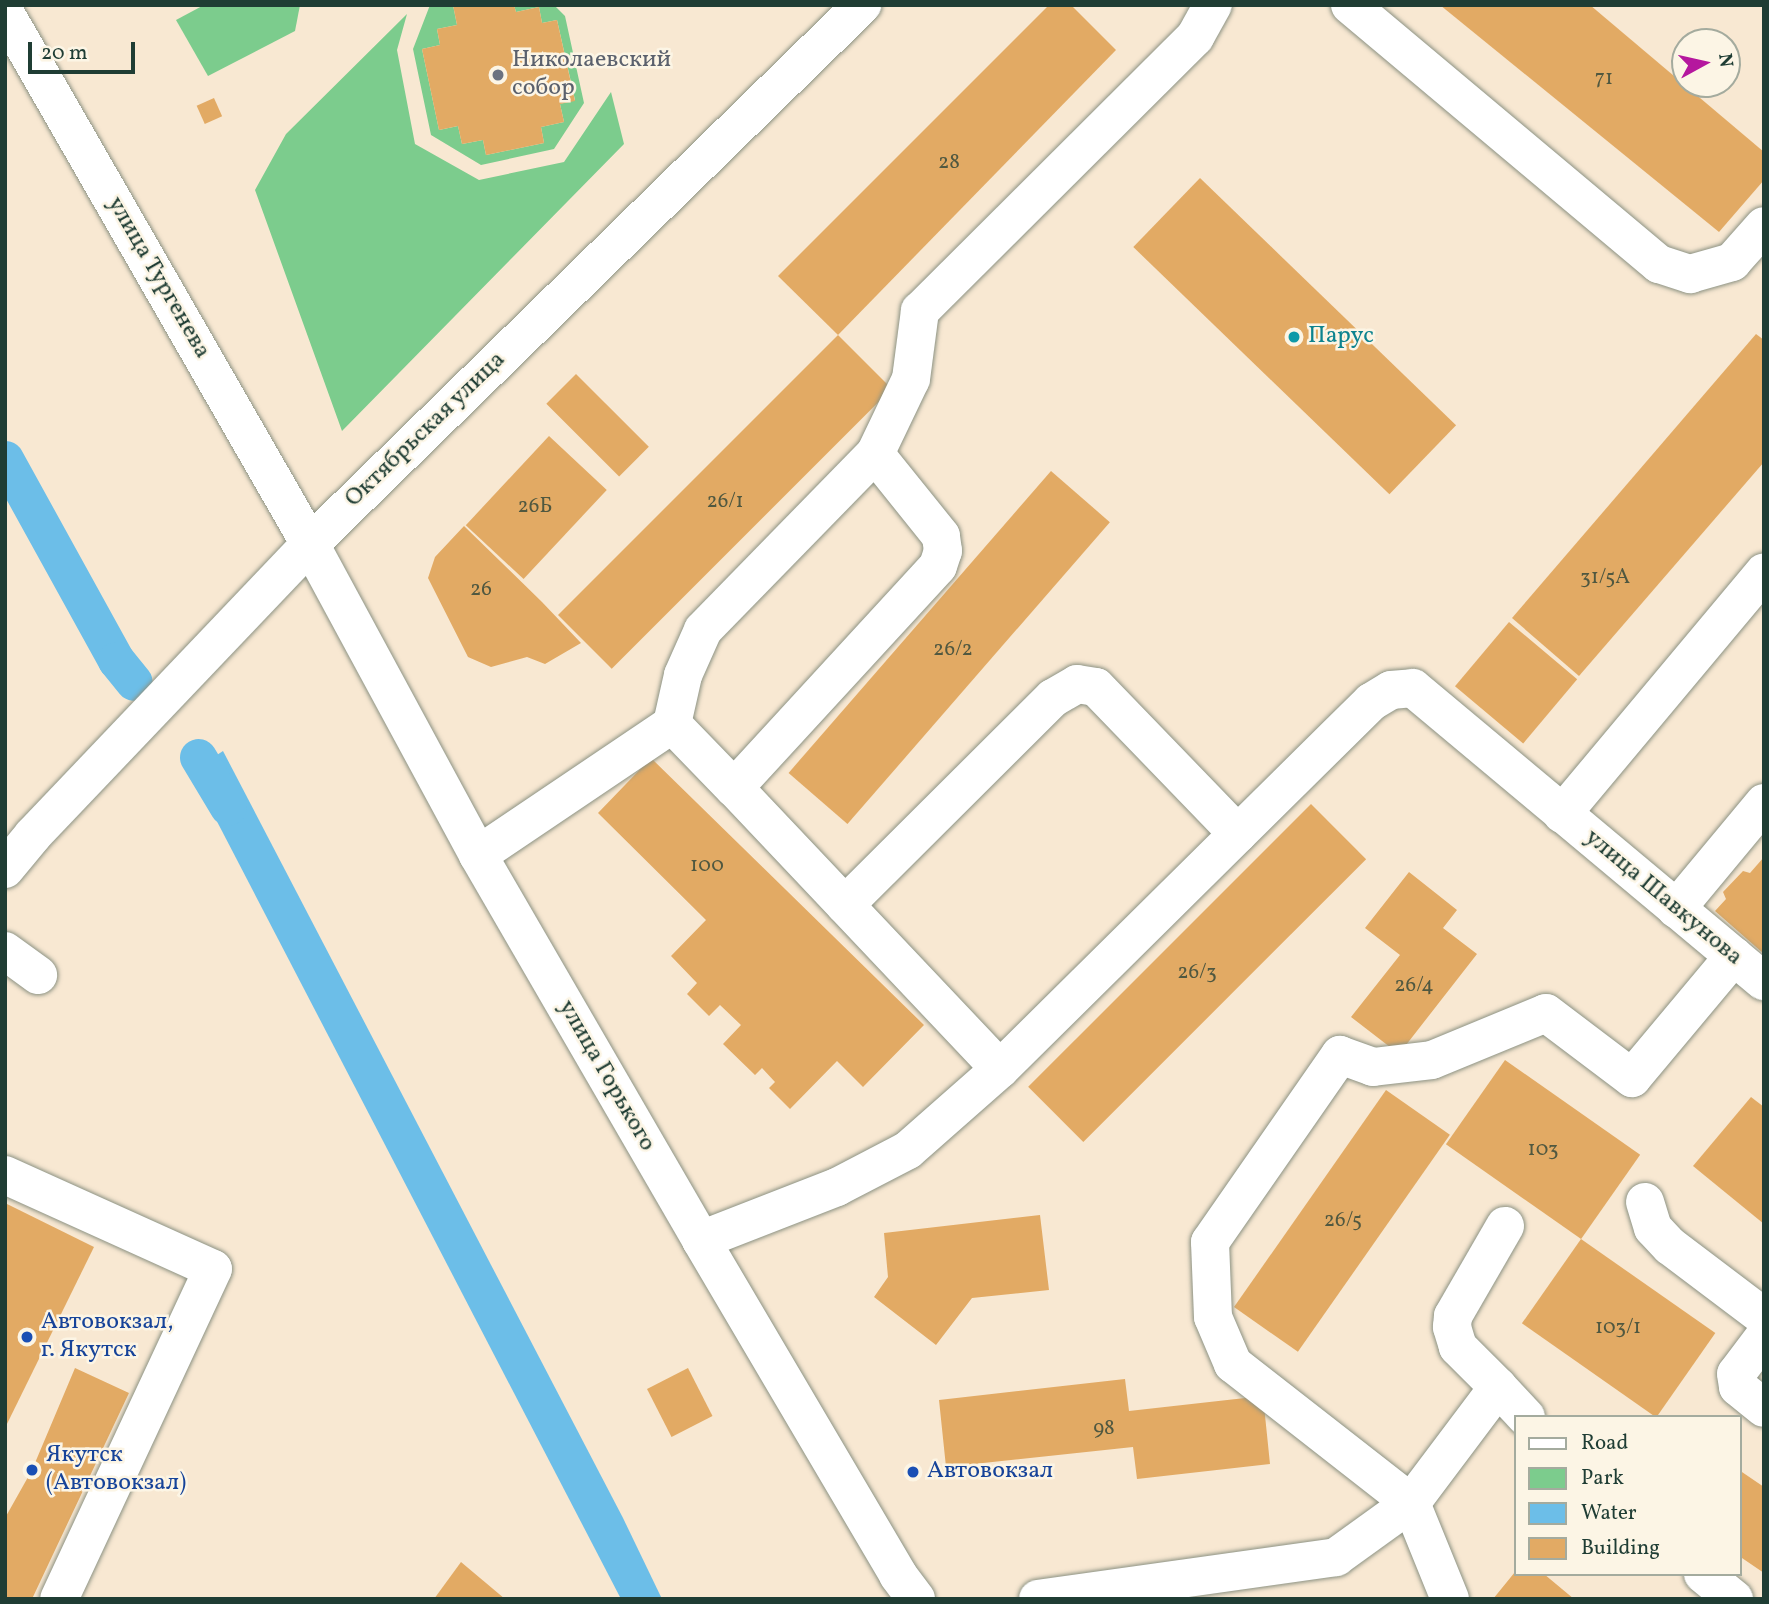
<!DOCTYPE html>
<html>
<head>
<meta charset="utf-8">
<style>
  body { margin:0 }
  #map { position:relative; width:1769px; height:1604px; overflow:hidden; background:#f8e8d2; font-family:Vollkorn,serif }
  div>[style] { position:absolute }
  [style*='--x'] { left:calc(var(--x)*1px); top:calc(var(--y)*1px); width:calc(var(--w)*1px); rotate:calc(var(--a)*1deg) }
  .green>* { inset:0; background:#7ccc8d }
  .water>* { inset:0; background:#6cbee8 }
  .canal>* { height:37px; margin:-18.5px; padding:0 18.5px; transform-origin:18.5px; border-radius:18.5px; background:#6cbee8 }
  .building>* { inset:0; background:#e2aa64; transform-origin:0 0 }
  .roads { filter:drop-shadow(0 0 2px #8c9283) drop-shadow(0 0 2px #8c9283) }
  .minor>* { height:38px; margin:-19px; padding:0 19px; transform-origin:19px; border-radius:19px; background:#fff }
  .dots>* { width:19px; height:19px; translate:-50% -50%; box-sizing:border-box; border:4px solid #fcf5e5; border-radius:50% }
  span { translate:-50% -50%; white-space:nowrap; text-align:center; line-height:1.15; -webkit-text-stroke:5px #fcf5e5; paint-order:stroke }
  .number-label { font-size:21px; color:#505840 }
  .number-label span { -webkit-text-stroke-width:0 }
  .worship-label { font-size:24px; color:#5b616d }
  .left { translate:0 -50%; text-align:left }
  .street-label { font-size:24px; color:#1f3d34 }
  .culture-label { font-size:24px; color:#0d838f }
  .transit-label { font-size:24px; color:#164399 }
  .frame { position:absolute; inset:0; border:7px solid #1f3d34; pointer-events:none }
  .legend { position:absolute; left:1514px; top:1415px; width:228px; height:161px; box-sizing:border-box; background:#fcf5e5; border:2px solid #a4ab9e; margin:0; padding:9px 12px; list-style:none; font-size:21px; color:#1f3d34 }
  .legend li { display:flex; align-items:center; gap:14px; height:35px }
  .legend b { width:35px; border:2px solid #a4ab9e }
  .north { position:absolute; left:1671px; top:28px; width:70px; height:70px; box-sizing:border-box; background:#fcf5e5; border:2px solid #a4ab9e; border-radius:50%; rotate:82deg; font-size:19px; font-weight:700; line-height:28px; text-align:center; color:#1f3d34 }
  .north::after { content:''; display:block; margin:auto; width:24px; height:32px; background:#b5179e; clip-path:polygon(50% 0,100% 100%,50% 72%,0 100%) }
  .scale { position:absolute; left:28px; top:42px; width:107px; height:32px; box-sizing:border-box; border:4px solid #1f3d34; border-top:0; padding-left:9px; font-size:21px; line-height:24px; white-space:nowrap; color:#1f3d34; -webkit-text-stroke:5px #fcf5e5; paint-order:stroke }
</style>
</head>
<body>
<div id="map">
  <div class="green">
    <div style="clip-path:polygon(204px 5px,300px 5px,295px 31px,208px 76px,176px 20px)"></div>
    <div style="clip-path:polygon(430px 5px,453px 5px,457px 25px,437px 29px,440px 45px,422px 49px,439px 130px,458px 126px,462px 144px,483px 140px,486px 155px,544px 143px,541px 127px,564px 122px,560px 104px,575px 100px,557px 20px,542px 23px,539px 7px,516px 12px,514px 5px,554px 5px,565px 16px,584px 103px,554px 149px,481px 165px,431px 135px,413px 49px)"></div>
    <div style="clip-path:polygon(407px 14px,397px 50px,415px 144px,479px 180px,564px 162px,611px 92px,624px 144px,342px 431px,255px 190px,286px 134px)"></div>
  </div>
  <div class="water">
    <div style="clip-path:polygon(223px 751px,623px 1518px,662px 1599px,621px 1599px,197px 783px,194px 770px)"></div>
  </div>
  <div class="canal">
    <div style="--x:5;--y:459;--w:230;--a:61.1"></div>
    <div style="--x:116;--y:660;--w:28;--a:51"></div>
    <div style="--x:198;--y:757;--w:58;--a:59"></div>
  </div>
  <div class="building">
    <div style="clip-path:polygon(453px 5px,514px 5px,516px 12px,539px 7px,542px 23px,557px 20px,575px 101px,560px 104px,564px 122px,541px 127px,544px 143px,486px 155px,483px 140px,462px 144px,458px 126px,439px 130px,422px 49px,440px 45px,437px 29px,457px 25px)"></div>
    <div style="clip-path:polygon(1049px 5px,1071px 5px,1116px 50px,838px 335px,778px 276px)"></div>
    <div style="clip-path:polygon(1440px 5px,1590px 5px,1764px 152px,1764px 180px,1719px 232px)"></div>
    <div style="left:214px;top:98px;width:20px;height:19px;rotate:66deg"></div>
    <div style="left:1200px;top:178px;width:356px;height:96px;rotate:44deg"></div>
    <div style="clip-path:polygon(1756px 334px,1764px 340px,1764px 462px,1579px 676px,1512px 618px)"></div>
    <div style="left:838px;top:335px;width:76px;height:396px;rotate:45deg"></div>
    <div style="left:576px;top:374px;width:103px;height:42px;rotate:45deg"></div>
    <div style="left:549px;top:436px;width:79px;height:122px;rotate:43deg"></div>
    <div style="left:1051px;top:471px;width:78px;height:400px;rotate:41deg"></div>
    <div style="clip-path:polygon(464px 526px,542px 602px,581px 643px,545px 664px,527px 657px,491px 667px,468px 657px,428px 578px,435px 557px)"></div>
    <div style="left:1509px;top:622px;width:89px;height:84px;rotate:40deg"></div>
    <div style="clip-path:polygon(651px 758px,924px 1025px,863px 1087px,837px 1061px,790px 1109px,769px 1088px,775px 1082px,762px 1068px,755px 1075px,723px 1044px,741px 1025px,720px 1005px,709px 1016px,687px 994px,697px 983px,671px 956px,706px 920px,598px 813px)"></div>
    <div style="left:1311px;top:804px;width:78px;height:400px;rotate:45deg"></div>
    <div style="clip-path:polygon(1764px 857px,1764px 954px,1715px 911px,1726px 899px,1723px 892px,1743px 871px,1750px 873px)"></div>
    <div style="clip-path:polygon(1409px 872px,1457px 910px,1443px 928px,1477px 954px,1399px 1054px,1351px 1017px,1400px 955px,1365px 928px)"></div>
    <div style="left:1505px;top:1060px;width:165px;height:103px;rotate:35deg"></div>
    <div style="left:1386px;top:1090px;width:78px;height:265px;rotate:35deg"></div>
    <div style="clip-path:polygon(1751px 1097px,1764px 1107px,1764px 1224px,1693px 1166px)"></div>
    <div style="clip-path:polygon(5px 1203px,94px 1247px,5px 1428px)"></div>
    <div style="clip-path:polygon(1040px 1215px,1049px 1290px,972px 1298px,936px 1345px,874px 1297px,888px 1277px,884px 1233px)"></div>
    <div style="left:1581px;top:1239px;width:164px;height:103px;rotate:35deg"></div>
    <div style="clip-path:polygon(75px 1368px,129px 1393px,32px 1599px,5px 1599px,5px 1518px,32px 1470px)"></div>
    <div style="left:688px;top:1368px;width:54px;height:46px;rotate:63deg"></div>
    <div style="clip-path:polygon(1125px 1379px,1129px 1411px,1263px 1396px,1270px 1464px,1137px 1479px,1133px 1447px,946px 1467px,939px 1400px)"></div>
    <div style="clip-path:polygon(1739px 1470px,1764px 1487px,1764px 1573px,1739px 1556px)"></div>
    <div style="clip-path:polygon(461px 1562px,505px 1599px,434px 1599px)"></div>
    <div style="clip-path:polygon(1515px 1572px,1515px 1574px,1544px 1574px,1574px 1599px,1493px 1599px)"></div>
  </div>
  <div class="roads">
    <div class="minor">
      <div style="--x:1350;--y:5;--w:403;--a:40"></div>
      <div style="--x:1659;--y:264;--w:33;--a:18"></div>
      <div style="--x:1690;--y:274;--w:44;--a:-15.9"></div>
      <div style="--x:1732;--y:262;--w:48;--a:-48.4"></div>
      <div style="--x:5;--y:13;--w:612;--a:60.13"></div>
      <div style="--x:310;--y:544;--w:353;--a:61.6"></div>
      <div style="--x:478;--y:855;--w:445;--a:59.9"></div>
      <div style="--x:701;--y:1240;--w:389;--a:59.5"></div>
      <div style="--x:898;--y:1575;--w:30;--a:53"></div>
      <div style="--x:672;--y:724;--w:50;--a:-77.3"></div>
      <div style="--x:683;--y:675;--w:49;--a:-66"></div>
      <div style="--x:703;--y:630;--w:246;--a:-45.7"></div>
      <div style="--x:1562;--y:814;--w:315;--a:-50.1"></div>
      <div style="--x:478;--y:855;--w:234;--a:-34"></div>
      <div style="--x:672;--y:724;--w:89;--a:45.9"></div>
      <div style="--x:734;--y:788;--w:301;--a:-47.4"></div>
      <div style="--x:938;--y:566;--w:16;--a:-72"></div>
      <div style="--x:943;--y:551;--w:15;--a:-98"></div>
      <div style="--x:941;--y:536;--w:105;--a:-128.8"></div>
      <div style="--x:875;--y:454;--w:83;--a:-64.4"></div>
      <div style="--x:911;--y:379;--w:69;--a:-82.5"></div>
      <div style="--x:920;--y:311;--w:388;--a:-44.9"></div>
      <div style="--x:1195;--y:37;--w:37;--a:-61"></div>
      <div style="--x:5;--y:869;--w:44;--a:-50.5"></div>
      <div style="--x:33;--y:835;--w:402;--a:-46.4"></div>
      <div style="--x:310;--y:544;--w:772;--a:-44.32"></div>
      <div style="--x:845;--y:905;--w:293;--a:-44.9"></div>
      <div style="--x:1053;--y:698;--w:28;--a:-30"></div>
      <div style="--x:1077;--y:684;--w:19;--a:9"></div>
      <div style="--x:1096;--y:687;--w:204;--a:46"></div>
      <div style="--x:1676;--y:909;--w:138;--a:-50.3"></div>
      <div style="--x:5;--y:951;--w:41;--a:36"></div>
      <div style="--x:1000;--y:1069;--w:522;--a:-44.69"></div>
      <div style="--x:1371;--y:702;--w:23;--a:-31"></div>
      <div style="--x:1391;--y:690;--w:22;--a:-5"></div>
      <div style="--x:1413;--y:688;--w:457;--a:39.9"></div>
      <div style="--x:5;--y:1175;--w:228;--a:24.3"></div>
      <div style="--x:213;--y:1269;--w:364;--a:115"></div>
      <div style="--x:1645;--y:1202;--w:27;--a:73"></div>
      <div style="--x:1653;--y:1228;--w:25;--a:47"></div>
      <div style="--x:1670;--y:1246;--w:118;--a:37.1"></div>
      <div style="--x:701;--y:1240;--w:146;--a:-21.3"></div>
      <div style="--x:837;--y:1187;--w:80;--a:-27.5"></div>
      <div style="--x:908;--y:1150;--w:123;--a:-41.4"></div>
      <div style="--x:1000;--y:1069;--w:387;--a:-133.4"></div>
      <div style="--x:1764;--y:1337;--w:46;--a:127.1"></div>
      <div style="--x:1736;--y:1374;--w:13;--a:81"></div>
      <div style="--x:1738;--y:1387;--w:33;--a:39"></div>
      <div style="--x:1498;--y:1387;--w:41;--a:47"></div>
      <div style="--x:1703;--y:1574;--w:40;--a:39"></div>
      <div style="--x:1038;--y:1599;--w:301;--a:-8"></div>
      <div style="--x:1336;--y:1557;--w:92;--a:-35.8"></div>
      <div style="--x:1411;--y:1503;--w:145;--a:-53.1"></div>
      <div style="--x:1498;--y:1387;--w:57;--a:-135"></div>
      <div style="--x:1458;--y:1347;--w:21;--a:-107"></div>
      <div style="--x:1452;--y:1327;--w:11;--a:-85"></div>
      <div style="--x:1453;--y:1316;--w:104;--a:-60"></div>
      <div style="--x:1450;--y:1599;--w:104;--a:-112.1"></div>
      <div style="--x:1411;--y:1503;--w:226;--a:-142"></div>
      <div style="--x:1233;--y:1364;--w:51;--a:-113.1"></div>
      <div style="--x:1213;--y:1317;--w:75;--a:-92.3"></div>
      <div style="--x:1210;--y:1242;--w:228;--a:-55.2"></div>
      <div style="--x:1340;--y:1055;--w:35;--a:20"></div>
      <div style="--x:1373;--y:1067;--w:59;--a:-6.8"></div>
      <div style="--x:1432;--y:1060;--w:123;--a:-22.4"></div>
      <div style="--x:1546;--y:1013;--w:108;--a:37.1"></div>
      <div style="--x:1632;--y:1078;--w:159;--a:-50.1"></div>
    </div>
  </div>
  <div class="dots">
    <div style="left:498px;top:75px;background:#6b7280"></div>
    <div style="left:1294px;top:337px;background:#0f9aa8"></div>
    <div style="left:27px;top:1337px;background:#1a4fb4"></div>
    <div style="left:32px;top:1470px;background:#1a4fb4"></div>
    <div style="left:913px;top:1472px;background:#1a4fb4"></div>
  </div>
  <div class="number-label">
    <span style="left:1604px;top:79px">71</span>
    <span style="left:949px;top:163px">28</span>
    <span style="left:725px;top:502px">26/1</span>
    <span style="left:535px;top:507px">26Б</span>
    <span style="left:1605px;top:578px">31/5А</span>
    <span style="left:481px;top:590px">26</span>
    <span style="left:953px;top:650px">26/2</span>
    <span style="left:707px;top:866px">100</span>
    <span style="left:1197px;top:973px">26/3</span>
    <span style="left:1414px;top:986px">26/4</span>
    <span style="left:1543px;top:1150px">103</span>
    <span style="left:1343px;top:1221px">26/5</span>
    <span style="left:1618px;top:1328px">103/1</span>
    <span style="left:1104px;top:1429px">98</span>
  </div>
  <div class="worship-label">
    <span class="left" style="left:512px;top:75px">Николаевский<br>собор</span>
  </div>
  <div class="street-label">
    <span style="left:158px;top:278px;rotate:60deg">улица Тургенева</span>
    <span style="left:426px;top:430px;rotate:-44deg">Октябрьская улица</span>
    <span style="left:1663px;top:898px;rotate:40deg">улица Шавкунова</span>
    <span style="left:606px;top:1076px;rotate:60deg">улица Горького</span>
  </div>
  <div class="culture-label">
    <span class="left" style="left:1308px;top:337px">Парус</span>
  </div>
  <div class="transit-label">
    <span class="left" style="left:41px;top:1337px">Автовокзал,<br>г. Якутск</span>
    <span class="left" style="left:46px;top:1470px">Якутск<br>(Автовокзал)</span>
    <span class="left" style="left:927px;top:1472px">Автовокзал</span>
  </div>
  <div class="frame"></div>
  <ul class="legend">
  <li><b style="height:9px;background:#fff"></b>Road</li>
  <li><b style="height:19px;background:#7ccc8d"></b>Park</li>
  <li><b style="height:19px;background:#6cbee8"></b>Water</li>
  <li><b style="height:19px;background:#e2aa64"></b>Building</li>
  </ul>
  <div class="north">N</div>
  <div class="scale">20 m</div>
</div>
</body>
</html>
